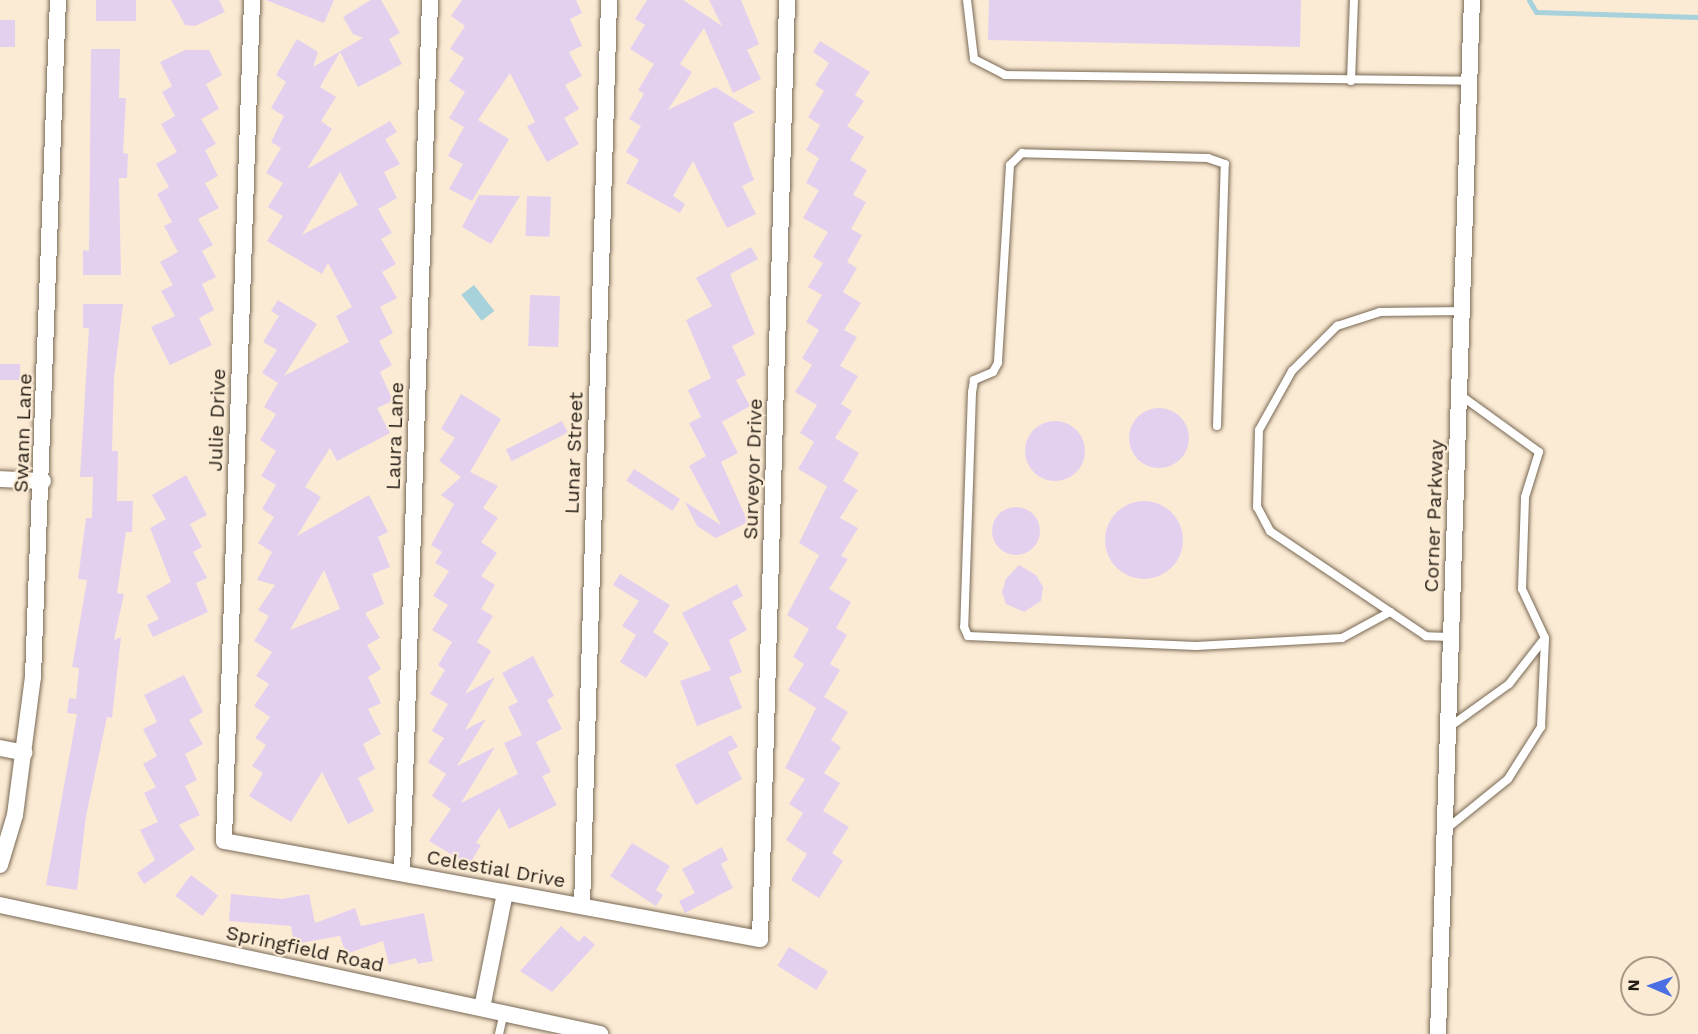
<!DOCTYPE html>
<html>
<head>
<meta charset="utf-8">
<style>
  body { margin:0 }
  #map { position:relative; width:1698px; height:1034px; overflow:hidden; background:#fcebd4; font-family:"Work Sans",sans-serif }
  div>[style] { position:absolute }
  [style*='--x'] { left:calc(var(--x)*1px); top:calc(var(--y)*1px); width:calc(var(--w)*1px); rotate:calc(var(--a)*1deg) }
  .water>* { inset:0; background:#a7d2db; transform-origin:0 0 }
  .stream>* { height:5px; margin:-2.5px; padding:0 2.5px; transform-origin:2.5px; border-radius:2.5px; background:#a7d2db }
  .building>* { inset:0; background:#e3d0ef; transform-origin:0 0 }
  .round { border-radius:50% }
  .roads { filter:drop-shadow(0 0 2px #786955) drop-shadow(0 0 2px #786955) }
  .service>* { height:8px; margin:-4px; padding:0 4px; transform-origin:4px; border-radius:4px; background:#fff }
  .minor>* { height:16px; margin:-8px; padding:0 8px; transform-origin:8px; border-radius:8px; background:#fff }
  span { translate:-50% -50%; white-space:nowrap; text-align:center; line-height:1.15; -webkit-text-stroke:4.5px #fcebd4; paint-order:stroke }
  .street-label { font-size:20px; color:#241d15 }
  .north { position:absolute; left:1620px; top:956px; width:60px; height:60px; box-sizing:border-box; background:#fcebd4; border:2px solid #a69988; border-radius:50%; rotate:272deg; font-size:16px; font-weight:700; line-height:24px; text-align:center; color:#241d15 }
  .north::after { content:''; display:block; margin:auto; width:21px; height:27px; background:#4b6ee2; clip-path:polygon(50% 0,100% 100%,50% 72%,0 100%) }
</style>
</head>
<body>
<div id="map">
  <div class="water">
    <div style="left:474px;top:285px;width:33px;height:16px;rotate:52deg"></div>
  </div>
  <div class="stream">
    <div style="--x:1529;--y:0;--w:14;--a:60"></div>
    <div style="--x:1536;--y:12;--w:162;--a:1.8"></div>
  </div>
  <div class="building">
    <div style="left:96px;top:0;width:40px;height:21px"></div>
    <div style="clip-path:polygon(171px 0,219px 0,225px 12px,195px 26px,185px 25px)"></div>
    <div style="clip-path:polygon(266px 0,334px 0,324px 23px)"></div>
    <div style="clip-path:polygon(evenodd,371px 0,381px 0,400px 33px,389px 39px,402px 64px,358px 87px,340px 52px,320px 87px,336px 97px,321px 121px,332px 129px,307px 169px,390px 121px,397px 132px,385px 139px,400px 164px,384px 172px,397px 198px,378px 209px,392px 233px,381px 239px,396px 264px,382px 272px,397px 298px,380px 307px,393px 333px,379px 341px,392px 365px,380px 372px,393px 401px,377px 408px,390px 433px,337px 461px,330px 448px,305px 487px,321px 497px,297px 536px,369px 495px,388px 532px,378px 537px,390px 567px,372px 574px,384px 604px,365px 613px,380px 638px,367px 645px,381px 669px,368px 677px,381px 703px,368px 709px,381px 734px,363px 744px,375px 769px,358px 778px,374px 811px,348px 824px,322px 772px,291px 822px,249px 796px,263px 773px,252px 766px,266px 745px,255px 738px,270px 717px,254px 706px,269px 684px,256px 676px,272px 652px,254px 641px,269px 616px,258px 610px,275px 585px,257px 580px,272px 552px,258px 543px,274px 517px,262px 509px,276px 485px,261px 476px,276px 451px,260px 440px,276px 414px,264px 407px,278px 383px,262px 373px,277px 350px,263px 342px,279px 316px,271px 311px,278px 300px,317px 324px,284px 376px,349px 342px,336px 316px,352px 307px,328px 263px,322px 274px,267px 241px,283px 216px,268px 207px,283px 183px,266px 173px,281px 148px,271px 142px,284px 116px,271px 108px,286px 82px,276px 75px,297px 39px,318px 52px,313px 67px,363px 38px,353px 34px,343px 17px,371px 0,340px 172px,358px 205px,302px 235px,340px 172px,371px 0,324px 570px,340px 609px,290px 630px,324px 570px)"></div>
    <div style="clip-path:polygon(462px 0,576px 0,582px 13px,570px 19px,582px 46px,569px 52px,582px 76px,565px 85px,579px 109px,564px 118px,579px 144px,547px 162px,527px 126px,535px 122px,510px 73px,478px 120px,509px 139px,472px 201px,449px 189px,463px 164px,448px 156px,464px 127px,449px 118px,465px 92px,449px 81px,464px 58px,450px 49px,465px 26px,451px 16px)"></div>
    <div style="clip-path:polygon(647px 0,683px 0,722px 26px,709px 0,741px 0,759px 44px,747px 50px,761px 79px,733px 93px,704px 28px,680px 64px,692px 72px,668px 110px,715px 87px,755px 112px,733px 123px,754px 180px,742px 186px,756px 214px,727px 228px,693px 161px,673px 196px,685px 204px,680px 213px,626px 183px,639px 160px,626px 152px,641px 126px,629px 119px,644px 94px,638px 90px,654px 64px,630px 49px,645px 25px,635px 19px)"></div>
    <div style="clip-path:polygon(989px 0,1301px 0,1300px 47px,988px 40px)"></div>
    <div style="left:0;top:20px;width:15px;height:27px"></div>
    <div style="clip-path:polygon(820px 41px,870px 72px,855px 95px,864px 101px,847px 126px,864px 137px,850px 160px,867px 170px,853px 195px,866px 202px,851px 229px,862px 235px,847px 262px,857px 268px,843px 292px,861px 303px,844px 330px,857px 337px,840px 366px,858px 376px,841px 404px,852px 411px,835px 438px,859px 453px,843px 481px,858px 490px,840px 518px,858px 528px,841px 556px,848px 559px,829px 589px,851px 602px,836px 628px,847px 635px,830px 664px,840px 670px,824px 697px,848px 712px,831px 740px,841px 747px,824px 773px,840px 783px,823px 811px,849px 827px,832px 853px,843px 861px,819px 898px,791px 880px,807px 854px,786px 840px,803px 813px,789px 804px,805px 779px,785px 768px,816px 708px,788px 690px,804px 664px,793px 657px,809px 629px,787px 615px,819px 555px,799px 543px,827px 486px,798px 469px,814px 442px,800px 433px,817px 405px,795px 392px,812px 365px,802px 358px,819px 330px,806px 322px,822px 295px,808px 287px,823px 263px,813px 257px,828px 232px,803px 218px,819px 190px,806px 183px,819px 158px,806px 150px,820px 125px,808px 117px,824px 91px,815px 85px,829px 63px,813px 52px)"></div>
    <div style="clip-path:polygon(91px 49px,120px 49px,119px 98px,126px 98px,123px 153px,128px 154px,127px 178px,119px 178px,121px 275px,83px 275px,83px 250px,89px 251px)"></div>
    <div style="clip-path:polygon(185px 50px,209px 50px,222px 75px,206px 84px,219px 109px,201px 119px,216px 144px,205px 150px,218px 176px,205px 183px,219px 208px,198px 219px,213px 245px,202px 251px,216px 277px,202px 284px,214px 310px,199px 318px,212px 345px,170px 365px,151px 327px,175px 316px,161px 291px,173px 285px,160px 262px,178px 252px,164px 226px,172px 222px,157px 194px,169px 187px,156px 164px,177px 152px,161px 124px,175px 116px,162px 92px,172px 86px,160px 62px)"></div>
    <div style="clip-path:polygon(479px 195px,520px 196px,491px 244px,462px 227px)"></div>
    <div style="left:527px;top:196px;width:24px;height:40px;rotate:2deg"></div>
    <div style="clip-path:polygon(751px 247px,758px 259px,730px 274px,755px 334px,732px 346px,746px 375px,736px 380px,750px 406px,722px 422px,738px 453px,721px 462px,748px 522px,716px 538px,697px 526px,685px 502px,721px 525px,689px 466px,706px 456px,689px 423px,701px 417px,688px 390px,711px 378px,686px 320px,712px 306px,696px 278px)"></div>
    <div style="left:530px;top:295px;width:30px;height:51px;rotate:2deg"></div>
    <div style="clip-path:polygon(83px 304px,123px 304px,114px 378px,112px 451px,118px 451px,117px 501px,133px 501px,132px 532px,126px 532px,117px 593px,124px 594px,114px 640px,121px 637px,112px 718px,107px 717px,86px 816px,77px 890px,46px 885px,77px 714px,67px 713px,69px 698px,76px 699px,79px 668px,72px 667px,87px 580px,78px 579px,86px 518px,92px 518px,93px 477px,80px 477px,89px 328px,83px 328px)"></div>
    <div style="left:0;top:364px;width:20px;height:16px"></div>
    <div style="clip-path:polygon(461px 394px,501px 419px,470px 472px,498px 486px,483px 508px,498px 518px,481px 542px,497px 553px,481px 576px,495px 585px,481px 609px,493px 616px,477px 642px,491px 651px,465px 694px,495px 677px,465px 730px,486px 719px,457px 766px,495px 747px,461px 803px,518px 774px,504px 743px,522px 735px,508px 707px,518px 702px,502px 673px,533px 656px,554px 696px,547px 700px,562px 729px,536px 742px,551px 772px,542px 776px,557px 805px,509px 829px,499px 808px,476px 843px,481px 845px,469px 865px,429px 841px,451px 809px,432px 796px,446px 774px,428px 762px,444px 738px,432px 731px,448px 704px,430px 694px,445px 670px,438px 665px,452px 642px,432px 630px,448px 605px,433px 596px,449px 571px,435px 563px,442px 552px,431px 545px,454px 504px,441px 495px,461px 477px,439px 461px,455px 438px,441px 429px)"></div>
    <div class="round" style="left:1129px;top:408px;width:60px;height:60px"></div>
    <div class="round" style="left:1025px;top:421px;width:60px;height:60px"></div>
    <div style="left:562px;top:421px;width:13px;height:63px;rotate:63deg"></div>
    <div style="left:634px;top:469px;width:55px;height:14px;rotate:33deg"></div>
    <div style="clip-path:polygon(186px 475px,207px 515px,190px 524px,202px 547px,193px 552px,207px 578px,196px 583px,208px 612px,153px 637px,147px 625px,159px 619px,146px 596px,171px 582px,150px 528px,166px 519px,152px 495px)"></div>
    <div class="round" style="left:1105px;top:501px;width:78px;height:78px"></div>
    <div class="round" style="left:992px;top:507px;width:48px;height:48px"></div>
    <div style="clip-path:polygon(1019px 565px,1036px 575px,1043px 587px,1041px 601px,1024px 612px,1006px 604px,1002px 592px,1006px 579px)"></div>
    <div style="clip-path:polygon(620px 574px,670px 605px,653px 632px,669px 643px,646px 678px,620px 662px,636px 635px,622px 626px,639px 601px,613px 585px)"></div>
    <div style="clip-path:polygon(737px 584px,743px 596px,732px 602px,747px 630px,729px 640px,742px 672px,729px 677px,742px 708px,697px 726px,680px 681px,711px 670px,682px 613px)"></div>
    <div style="clip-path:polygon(184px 675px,203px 712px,189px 720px,203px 744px,185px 754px,197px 780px,185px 786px,200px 815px,179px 825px,195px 849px,144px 884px,137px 873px,155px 860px,140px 830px,158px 822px,144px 793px,156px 787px,143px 764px,157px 756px,143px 729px,157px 722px,144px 695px)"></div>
    <div style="clip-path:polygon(731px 735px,738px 747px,728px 752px,742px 779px,696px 805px,675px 765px)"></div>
    <div style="clip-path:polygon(632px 843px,670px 866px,656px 890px,663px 895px,656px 906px,610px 876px)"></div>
    <div style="clip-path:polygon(722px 847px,728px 860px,721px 864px,733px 888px,685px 913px,679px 901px,695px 893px,682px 869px)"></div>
    <div style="left:191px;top:875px;width:34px;height:26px;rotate:37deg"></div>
    <div style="clip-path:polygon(231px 894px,282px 899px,309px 894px,315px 923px,355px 908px,361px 926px,424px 913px,433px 961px,418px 964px,416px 958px,389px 965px,383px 941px,346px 954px,340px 936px,294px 944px,291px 926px,229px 921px)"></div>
    <div style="clip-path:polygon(561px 926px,579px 942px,584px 935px,595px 945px,552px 992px,520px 971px)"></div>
    <div style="left:789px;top:947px;width:46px;height:22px;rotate:32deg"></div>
  </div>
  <div class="roads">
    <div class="service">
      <div style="--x:967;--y:0;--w:59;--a:83.2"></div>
      <div style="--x:974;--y:59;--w:35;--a:27"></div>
      <div style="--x:1005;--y:75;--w:464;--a:0.7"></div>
      <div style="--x:1351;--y:81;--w:81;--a:-87.9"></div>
      <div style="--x:1217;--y:426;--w:262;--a:-88.3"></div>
      <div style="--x:1225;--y:164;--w:18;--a:-161"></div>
      <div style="--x:1208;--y:158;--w:186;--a:-178.5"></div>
      <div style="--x:1022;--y:153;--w:17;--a:135"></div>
      <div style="--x:1010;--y:165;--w:198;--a:93.5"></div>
      <div style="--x:998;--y:363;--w:10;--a:119"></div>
      <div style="--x:993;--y:372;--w:21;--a:157"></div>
      <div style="--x:974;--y:380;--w:12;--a:99"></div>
      <div style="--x:972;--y:392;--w:235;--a:91.9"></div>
      <div style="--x:964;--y:627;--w:10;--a:66"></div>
      <div style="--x:968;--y:636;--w:228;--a:2.5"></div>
      <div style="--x:1196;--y:646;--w:146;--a:-3.1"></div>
      <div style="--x:1342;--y:638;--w:55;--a:-28.4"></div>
      <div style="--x:1451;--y:637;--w:25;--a:-178"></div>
      <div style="--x:1426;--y:636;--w:188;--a:-146.1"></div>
      <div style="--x:1270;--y:531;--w:27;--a:-118"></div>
      <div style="--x:1257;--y:507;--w:77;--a:-88.5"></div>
      <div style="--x:1259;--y:430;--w:68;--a:-60.8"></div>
      <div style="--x:1292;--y:371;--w:64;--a:-45"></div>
      <div style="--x:1337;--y:326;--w:45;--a:-18"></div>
      <div style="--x:1380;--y:312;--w:82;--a:-0.7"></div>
      <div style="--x:1448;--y:728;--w:75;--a:-35.8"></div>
      <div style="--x:1509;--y:684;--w:58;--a:-52"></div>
      <div style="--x:1445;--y:830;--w:81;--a:-39"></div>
      <div style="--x:1508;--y:779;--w:62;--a:-57.6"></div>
      <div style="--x:1541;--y:727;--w:89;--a:-87.4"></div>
      <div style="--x:1545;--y:638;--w:54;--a:-115.1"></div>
      <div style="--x:1522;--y:589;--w:92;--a:-88.1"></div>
      <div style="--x:1525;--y:497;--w:47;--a:-72.7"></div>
      <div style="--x:1539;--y:452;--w:99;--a:-144.1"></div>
      <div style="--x:499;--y:1034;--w:22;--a:-77"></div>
    </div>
    <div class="minor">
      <div style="--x:252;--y:0;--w:841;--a:91.91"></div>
      <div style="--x:224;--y:841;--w:545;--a:10.36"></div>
      <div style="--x:760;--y:939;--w:939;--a:-88.35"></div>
      <div style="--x:0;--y:479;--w:43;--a:2.7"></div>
      <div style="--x:0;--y:748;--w:25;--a:11"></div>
      <div style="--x:0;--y:865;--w:52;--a:-73.3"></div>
      <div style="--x:15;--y:815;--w:139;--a:-82.6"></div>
      <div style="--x:33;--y:677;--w:677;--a:-87.89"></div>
      <div style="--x:402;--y:873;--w:873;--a:-88.16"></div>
      <div style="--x:0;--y:905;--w:614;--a:12.13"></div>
      <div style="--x:582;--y:906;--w:906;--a:-88.29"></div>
      <div style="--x:482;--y:1008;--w:117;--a:-78.7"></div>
      <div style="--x:1438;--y:1034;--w:1035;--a:-88.12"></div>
    </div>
  </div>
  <div class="street-label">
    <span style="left:217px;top:420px;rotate:-88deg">Julie Drive</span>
    <span style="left:23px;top:433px;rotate:-88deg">Swann Lane</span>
    <span style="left:395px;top:436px;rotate:-88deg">Laura Lane</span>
    <span style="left:574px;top:453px;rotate:-88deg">Lunar Street</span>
    <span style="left:753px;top:469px;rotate:-88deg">Surveyor Drive</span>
    <span style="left:1434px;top:516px;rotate:-88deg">Corner Parkway</span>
    <span style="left:496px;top:869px;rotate:10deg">Celestial Drive</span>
    <span style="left:305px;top:949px;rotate:12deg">Springfield Road</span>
  </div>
  <div class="north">N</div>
</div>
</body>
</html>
